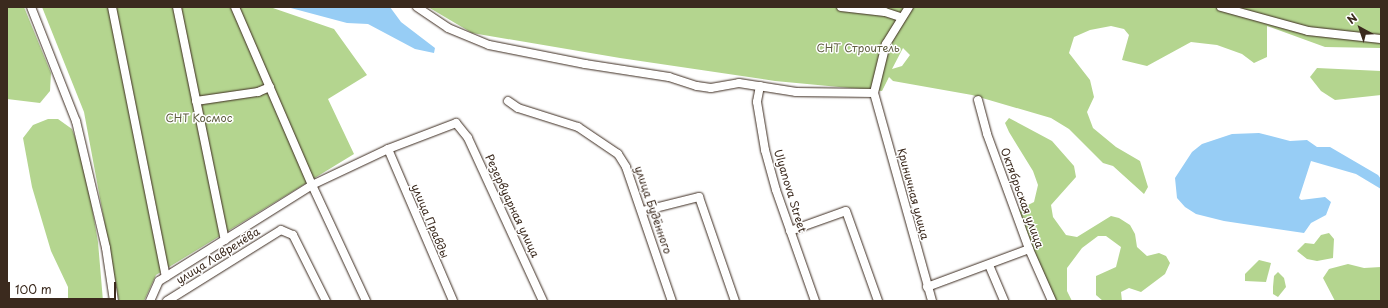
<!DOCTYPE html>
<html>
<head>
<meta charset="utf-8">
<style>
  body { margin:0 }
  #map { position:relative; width:1388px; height:308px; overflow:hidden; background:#fff; font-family:"Playpen Sans",sans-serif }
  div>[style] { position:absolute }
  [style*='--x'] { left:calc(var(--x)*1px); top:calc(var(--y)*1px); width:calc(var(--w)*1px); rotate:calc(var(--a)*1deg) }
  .green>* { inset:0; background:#b4d58f }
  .water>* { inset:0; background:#97cdf5 }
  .roads { filter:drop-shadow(0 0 1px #3b2a1e) drop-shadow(0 0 1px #3b2a1e) }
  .minor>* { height:8px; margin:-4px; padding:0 4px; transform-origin:4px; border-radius:4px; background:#fff }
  span { translate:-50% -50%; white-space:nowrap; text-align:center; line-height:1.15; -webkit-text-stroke:3px #fff; paint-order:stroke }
  .park-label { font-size:11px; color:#5f5d40 }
  .street-label { font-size:11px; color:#3b2a1e }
  .frame { position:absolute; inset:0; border:8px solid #3b2a1e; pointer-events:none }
  .north { position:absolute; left:1340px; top:8px; width:40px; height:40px; -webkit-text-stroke:3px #fff; paint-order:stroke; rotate:320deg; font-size:11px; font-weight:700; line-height:16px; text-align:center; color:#3b2a1e }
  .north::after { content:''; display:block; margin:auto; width:14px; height:18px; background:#3b2a1e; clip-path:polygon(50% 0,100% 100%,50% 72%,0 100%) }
  .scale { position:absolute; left:8px; top:282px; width:108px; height:18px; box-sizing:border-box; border:2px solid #3b2a1e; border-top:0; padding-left:5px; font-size:12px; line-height:14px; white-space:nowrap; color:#3b2a1e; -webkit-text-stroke:3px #fff; paint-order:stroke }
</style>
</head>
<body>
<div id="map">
  <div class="green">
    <div style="clip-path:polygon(7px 7px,24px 7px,51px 73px,50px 91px,40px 103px,7px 99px)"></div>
    <div style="clip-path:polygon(42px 7px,270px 7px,334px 29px,367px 75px,328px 99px,354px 154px,156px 275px,144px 301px,119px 301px,84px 112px)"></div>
    <div style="clip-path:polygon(evenodd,428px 7px,1381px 7px,1381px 48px,1325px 47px,1267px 26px,1267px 57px,1254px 63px,1242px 54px,1217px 45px,1191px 42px,1147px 66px,1122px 60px,1129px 35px,1124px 29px,1111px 26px,1090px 30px,1074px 37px,1069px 53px,1090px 80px,1094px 97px,1087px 112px,1093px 128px,1116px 147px,1140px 161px,1148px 187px,1144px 194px,1113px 166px,1103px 163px,1069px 129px,1051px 118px,972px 95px,893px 81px,889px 77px,882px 91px,775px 81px,620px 58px,472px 33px,428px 7px,903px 48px,910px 55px,902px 66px,892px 69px,903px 48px)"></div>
    <div style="clip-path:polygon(1317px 68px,1381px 71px,1381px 95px,1335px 100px,1321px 91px,1310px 77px)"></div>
    <div style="clip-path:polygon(1009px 118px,1052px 141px,1074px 166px,1076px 177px,1051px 205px,1053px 217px,1066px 235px,1077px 237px,1111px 216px,1119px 218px,1130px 225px,1135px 234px,1137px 247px,1147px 256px,1159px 253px,1166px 256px,1170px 263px,1165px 274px,1141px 292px,1129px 288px,1121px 292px,1122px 301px,1103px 301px,1096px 295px,1096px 276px,1116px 267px,1121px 247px,1106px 236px,1098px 236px,1082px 248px,1067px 268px,1067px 291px,1072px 301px,1053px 301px,1018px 210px,1034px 202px,1038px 185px,1033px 171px,1009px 132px,1005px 123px)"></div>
    <div style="clip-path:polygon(48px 119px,58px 119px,72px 129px,84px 161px,98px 242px,103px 301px,68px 301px,68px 287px,51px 251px,32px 187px,23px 138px,33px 125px)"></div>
    <div style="clip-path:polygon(1329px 233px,1334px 239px,1333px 258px,1317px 261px,1307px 259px,1297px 251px,1305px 243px,1314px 244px,1321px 235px)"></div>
    <div style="clip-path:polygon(1259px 260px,1271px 263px,1266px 282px,1245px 281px,1245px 274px)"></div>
    <div style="clip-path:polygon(1348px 264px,1364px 268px,1381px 267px,1381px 301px,1335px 301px,1323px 278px,1329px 269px)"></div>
    <div style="clip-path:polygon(1278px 272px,1284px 278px,1286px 287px,1278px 297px,1273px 294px,1273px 287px,1274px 276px)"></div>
  </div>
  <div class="water">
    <div style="clip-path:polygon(287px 7px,390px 7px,401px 22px,435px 48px,434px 53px,415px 49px,368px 24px,347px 23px)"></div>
    <div style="clip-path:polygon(1259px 133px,1290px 141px,1307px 140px,1317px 147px,1330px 147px,1378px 175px,1381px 179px,1381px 189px,1356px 174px,1311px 161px,1299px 198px,1301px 200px,1325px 197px,1331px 202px,1326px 215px,1311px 223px,1304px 233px,1224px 221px,1196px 214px,1185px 207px,1177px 198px,1175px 178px,1192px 152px,1202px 144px,1232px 134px)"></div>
  </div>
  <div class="roads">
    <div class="minor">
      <div style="--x:31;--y:7;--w:123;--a:68.5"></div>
      <div style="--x:76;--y:121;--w:130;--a:76.7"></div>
      <div style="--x:106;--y:248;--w:54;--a:81.4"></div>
      <div style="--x:112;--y:7;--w:275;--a:78.7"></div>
      <div style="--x:177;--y:7;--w:238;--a:78.4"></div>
      <div style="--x:235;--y:7;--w:194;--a:66.6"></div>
      <div style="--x:312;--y:185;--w:128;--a:65"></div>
      <div style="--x:417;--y:7;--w:37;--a:34"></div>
      <div style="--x:448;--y:28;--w:44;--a:22.5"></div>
      <div style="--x:489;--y:45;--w:98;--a:11.2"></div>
      <div style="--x:585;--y:64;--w:85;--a:8.8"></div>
      <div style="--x:669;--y:77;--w:29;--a:18"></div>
      <div style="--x:697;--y:86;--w:14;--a:8"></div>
      <div style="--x:711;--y:88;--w:28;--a:-10"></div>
      <div style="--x:739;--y:83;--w:58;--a:9"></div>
      <div style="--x:796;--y:92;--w:78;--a:0.7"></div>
      <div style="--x:841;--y:7;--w:44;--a:6.5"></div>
      <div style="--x:885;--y:12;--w:16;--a:18"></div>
      <div style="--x:909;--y:7;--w:44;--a:121.9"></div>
      <div style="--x:886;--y:44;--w:50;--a:103.8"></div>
      <div style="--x:874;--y:93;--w:216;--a:74.4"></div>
      <div style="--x:1221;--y:7;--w:90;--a:15.4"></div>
      <div style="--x:1308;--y:31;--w:73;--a:6.3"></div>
      <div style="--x:760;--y:86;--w:16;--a:101"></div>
      <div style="--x:757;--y:102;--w:49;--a:80.5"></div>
      <div style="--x:765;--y:150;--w:41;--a:74.6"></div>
      <div style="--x:776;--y:190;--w:118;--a:70.6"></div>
      <div style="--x:978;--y:100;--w:35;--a:75"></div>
      <div style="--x:987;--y:134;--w:122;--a:69.9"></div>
      <div style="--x:1029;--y:249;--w:57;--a:66.1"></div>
      <div style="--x:196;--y:101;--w:63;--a:-8.3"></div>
      <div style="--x:258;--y:92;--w:13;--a:-23"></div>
      <div style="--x:508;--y:101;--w:12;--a:35"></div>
      <div style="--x:518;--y:108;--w:63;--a:17.6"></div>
      <div style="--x:578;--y:127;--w:48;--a:34"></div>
      <div style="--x:618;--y:154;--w:15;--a:58"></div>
      <div style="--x:626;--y:167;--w:142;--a:71.1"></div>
      <div style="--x:388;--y:149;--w:165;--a:66.8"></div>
      <div style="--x:643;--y:211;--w:58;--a:-14"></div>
      <div style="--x:699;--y:197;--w:110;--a:70.9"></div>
      <div style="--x:790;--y:231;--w:59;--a:-19.7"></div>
      <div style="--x:846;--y:211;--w:96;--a:70.4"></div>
      <div style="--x:989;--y:265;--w:39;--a:67"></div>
      <div style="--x:927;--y:287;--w:109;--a:-20.4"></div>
      <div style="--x:150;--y:301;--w:22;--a:-66"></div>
      <div style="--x:159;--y:281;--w:181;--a:-32.1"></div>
      <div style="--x:312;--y:185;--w:84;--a:-25.3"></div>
      <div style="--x:388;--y:149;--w:73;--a:-20.9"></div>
      <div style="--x:456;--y:123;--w:19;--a:51"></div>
      <div style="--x:468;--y:138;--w:179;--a:65.3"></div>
      <div style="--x:167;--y:301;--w:134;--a:-31.9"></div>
      <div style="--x:281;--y:230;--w:13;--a:23"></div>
      <div style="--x:293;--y:235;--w:74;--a:63.4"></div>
    </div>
  </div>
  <div class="park-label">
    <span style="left:858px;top:48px">СНТ Строитель</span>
    <span style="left:199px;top:118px">СНТ Космос</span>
  </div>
  <div class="street-label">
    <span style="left:790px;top:191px;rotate:73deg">Ulyanova Street</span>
    <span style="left:913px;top:194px;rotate:75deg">Криничная улица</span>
    <span style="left:1022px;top:198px;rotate:70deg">Октябрьская улица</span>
    <span style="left:512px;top:206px;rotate:65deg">Резервуарная улица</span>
    <span style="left:653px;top:210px;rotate:71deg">улица Будённого</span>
    <span style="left:430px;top:221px;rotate:67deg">улица Правды</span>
    <span style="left:218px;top:256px;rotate:-32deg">улица Лавренёва</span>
  </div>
  <div class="frame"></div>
  <div class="north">N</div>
  <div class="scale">100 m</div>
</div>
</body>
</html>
